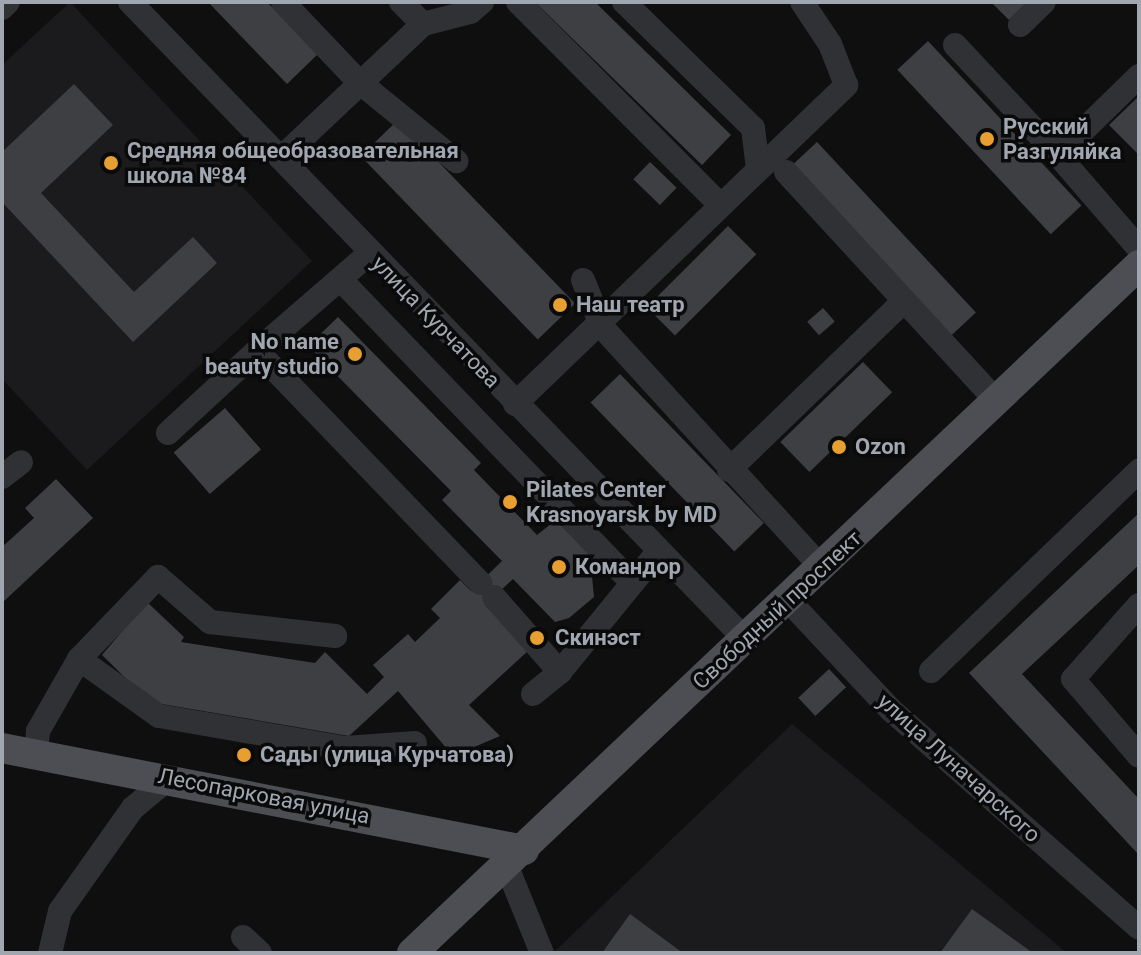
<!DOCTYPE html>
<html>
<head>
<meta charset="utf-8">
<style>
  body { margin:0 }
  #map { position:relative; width:1141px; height:955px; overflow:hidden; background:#0f0f10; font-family:Roboto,sans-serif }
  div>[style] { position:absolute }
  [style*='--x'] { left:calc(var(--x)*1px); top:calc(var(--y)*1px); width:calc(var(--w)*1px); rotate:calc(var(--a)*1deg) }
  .built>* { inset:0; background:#1b1b1d }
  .building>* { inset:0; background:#3e3f43; transform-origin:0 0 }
  .minor>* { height:24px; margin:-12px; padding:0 12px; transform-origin:12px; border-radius:12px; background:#303135 }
  .major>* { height:30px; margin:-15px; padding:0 15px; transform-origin:15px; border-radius:15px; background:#4c4e54 }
  .dots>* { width:22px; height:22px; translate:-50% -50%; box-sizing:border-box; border:4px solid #0a0a0b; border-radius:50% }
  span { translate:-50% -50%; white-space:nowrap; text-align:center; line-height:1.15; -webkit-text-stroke:7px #0a0a0b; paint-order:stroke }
  .poi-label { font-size:22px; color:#a1a7b1; font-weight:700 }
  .left { translate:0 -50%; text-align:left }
  .right { translate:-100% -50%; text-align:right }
  .street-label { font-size:22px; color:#a1a7b1 }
  .frame { position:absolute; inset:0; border:4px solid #a1a7b1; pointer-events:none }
</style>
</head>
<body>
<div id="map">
  <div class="built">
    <div style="clip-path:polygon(70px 2px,312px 261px,87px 470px,2px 379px,2px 65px)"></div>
    <div style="clip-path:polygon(792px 724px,1067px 953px,553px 953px)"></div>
  </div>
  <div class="building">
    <div style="clip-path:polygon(208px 2px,267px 2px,318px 54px,287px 84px)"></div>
    <div style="clip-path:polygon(535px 2px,595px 2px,731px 135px,702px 165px)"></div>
    <div style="clip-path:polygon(991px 2px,1027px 2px,1009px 20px)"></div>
    <div style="left:928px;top:41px;width:225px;height:42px;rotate:47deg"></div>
    <div style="clip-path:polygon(74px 84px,113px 125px,41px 193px,134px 292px,193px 237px,217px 263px,133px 342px,2px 202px,2px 152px)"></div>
    <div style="clip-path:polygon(1139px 96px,1139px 155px,1109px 125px)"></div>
    <div style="left:398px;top:120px;width:255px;height:52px;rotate:46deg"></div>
    <div style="left:817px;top:142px;width:233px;height:37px;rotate:47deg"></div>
    <div style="left:650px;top:162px;width:37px;height:24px;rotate:44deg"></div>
    <div style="left:728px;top:226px;width:40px;height:115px;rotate:45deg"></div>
    <div style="left:823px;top:308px;width:18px;height:21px;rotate:49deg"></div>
    <div style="clip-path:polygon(338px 317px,481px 463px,474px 470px,537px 535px,557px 519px,590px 555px,594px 597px,569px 618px,555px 622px,513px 579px,485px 605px,529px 650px,469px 705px,500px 736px,453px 756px,398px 691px,349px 736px,150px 702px,102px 655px,147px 602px,184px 637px,181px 642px,315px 663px,325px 652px,367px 694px,384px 677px,373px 665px,408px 634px,415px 642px,440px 618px,431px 609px,460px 580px,471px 591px,502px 561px,442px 500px,451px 491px,308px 346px)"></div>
    <div style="left:863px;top:362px;width:42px;height:115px;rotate:46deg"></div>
    <div style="left:620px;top:374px;width:207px;height:41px;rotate:46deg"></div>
    <div style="left:225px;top:408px;width:55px;height:68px;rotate:49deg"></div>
    <div style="clip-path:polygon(56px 479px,93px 518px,2px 603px,2px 547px,34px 518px,25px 508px)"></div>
    <div style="clip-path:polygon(1139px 513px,1139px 565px,1022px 674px,1139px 799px,1139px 855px,969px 673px)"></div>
    <div style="left:829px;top:669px;width:25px;height:42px;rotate:47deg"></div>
    <div style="clip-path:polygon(972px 909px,1033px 953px,940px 953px)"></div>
    <div style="clip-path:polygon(630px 914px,683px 953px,602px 953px)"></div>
  </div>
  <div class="minor">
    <div style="--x:130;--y:2;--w:887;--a:46.01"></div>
    <div style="--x:283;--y:2;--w:109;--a:46.5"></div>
    <div style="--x:358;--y:81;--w:127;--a:39.2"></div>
    <div style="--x:401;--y:2;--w:31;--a:45"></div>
    <div style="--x:518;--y:2;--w:286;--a:45.1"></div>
    <div style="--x:624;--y:2;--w:180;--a:44.3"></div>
    <div style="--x:753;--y:128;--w:41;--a:83"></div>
    <div style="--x:2;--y:8;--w:8;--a:-45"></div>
    <div style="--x:1020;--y:25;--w:33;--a:-44"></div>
    <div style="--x:955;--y:45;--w:151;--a:46.9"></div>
    <div style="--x:1139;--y:76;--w:113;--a:135.7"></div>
    <div style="--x:1058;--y:155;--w:124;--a:49.2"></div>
    <div style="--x:281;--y:158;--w:195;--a:-43.3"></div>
    <div style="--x:423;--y:24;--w:49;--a:-14.3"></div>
    <div style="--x:470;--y:12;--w:16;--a:-40"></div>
    <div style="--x:786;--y:172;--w:310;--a:47.4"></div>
    <div style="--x:370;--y:253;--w:150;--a:139.1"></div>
    <div style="--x:257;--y:351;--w:322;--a:46.1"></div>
    <div style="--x:341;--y:280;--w:419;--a:46.1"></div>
    <div style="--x:583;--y:280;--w:51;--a:68"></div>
    <div style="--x:602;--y:327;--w:326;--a:47.6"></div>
    <div style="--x:515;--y:404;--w:460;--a:-43.9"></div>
    <div style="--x:846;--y:85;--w:44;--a:-111.3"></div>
    <div style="--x:830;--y:44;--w:50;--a:-123.7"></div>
    <div style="--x:168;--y:433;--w:121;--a:-42.7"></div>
    <div style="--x:729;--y:470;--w:242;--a:-44"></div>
    <div style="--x:2;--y:477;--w:24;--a:-38"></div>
    <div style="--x:494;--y:597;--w:100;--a:48.7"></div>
    <div style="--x:788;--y:600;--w:151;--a:46.9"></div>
    <div style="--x:891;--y:710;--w:330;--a:41.3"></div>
    <div style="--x:1139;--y:605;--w:99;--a:131.7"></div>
    <div style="--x:1073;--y:679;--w:101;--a:49.4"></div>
    <div style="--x:79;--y:659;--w:98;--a:35.5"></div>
    <div style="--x:159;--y:716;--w:189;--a:9.8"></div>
    <div style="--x:345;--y:748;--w:70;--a:-4.1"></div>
    <div style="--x:931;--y:671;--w:289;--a:-43.9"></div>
    <div style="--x:533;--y:694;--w:35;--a:-39"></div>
    <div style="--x:560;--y:672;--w:154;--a:-50.8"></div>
    <div style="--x:36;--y:754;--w:23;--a:-85"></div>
    <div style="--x:38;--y:731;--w:83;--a:-60.3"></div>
    <div style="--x:79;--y:659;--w:114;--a:-46.1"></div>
    <div style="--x:158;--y:577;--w:69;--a:40.9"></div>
    <div style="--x:210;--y:622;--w:126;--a:6.4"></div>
    <div style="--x:507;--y:867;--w:93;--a:67.9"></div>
    <div style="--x:243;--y:937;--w:23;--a:43"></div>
    <div style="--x:50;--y:953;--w:43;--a:-76.6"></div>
    <div style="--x:60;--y:911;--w:126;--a:-54.7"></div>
    <div style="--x:133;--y:808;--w:47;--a:-39.8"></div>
  </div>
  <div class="major">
    <div style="--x:2;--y:748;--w:532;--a:11.06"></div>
    <div style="--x:412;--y:953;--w:1001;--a:-43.42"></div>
  </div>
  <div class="dots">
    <div style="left:987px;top:139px;background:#e79f31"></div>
    <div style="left:111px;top:163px;background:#e79f31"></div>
    <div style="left:560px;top:305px;background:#e79f31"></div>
    <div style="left:355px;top:354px;background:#e79f31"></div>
    <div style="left:839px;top:447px;background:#e79f31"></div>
    <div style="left:510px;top:502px;background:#e79f31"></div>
    <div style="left:559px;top:567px;background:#e79f31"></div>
    <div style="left:537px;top:638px;background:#e79f31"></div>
    <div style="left:244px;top:755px;background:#e79f31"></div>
  </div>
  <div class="poi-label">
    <span class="left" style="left:1003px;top:139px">Русский<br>Разгуляйка</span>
    <span class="left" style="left:127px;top:163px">Средняя общеобразовательная<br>школа №84</span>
    <span class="left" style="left:576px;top:305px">Наш театр</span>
    <span class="right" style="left:339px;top:354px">No name<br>beauty studio</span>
    <span class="left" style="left:855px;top:447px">Ozon</span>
    <span class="left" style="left:526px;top:502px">Pilates Center<br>Krasnoyarsk by MD</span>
    <span class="left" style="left:575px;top:567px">Командор</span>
    <span class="left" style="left:555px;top:638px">Скинэст</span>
    <span class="left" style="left:260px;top:755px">Сады (улица Курчатова)</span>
  </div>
  <div class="street-label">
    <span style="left:436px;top:322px;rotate:46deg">улица Курчатова</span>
    <span style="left:777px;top:610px;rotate:-43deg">Свободный проспект</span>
    <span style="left:959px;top:768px;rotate:42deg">улица Луначарского</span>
    <span style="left:264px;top:796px;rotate:11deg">Лесопарковая улица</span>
  </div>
  <div class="frame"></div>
</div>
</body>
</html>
